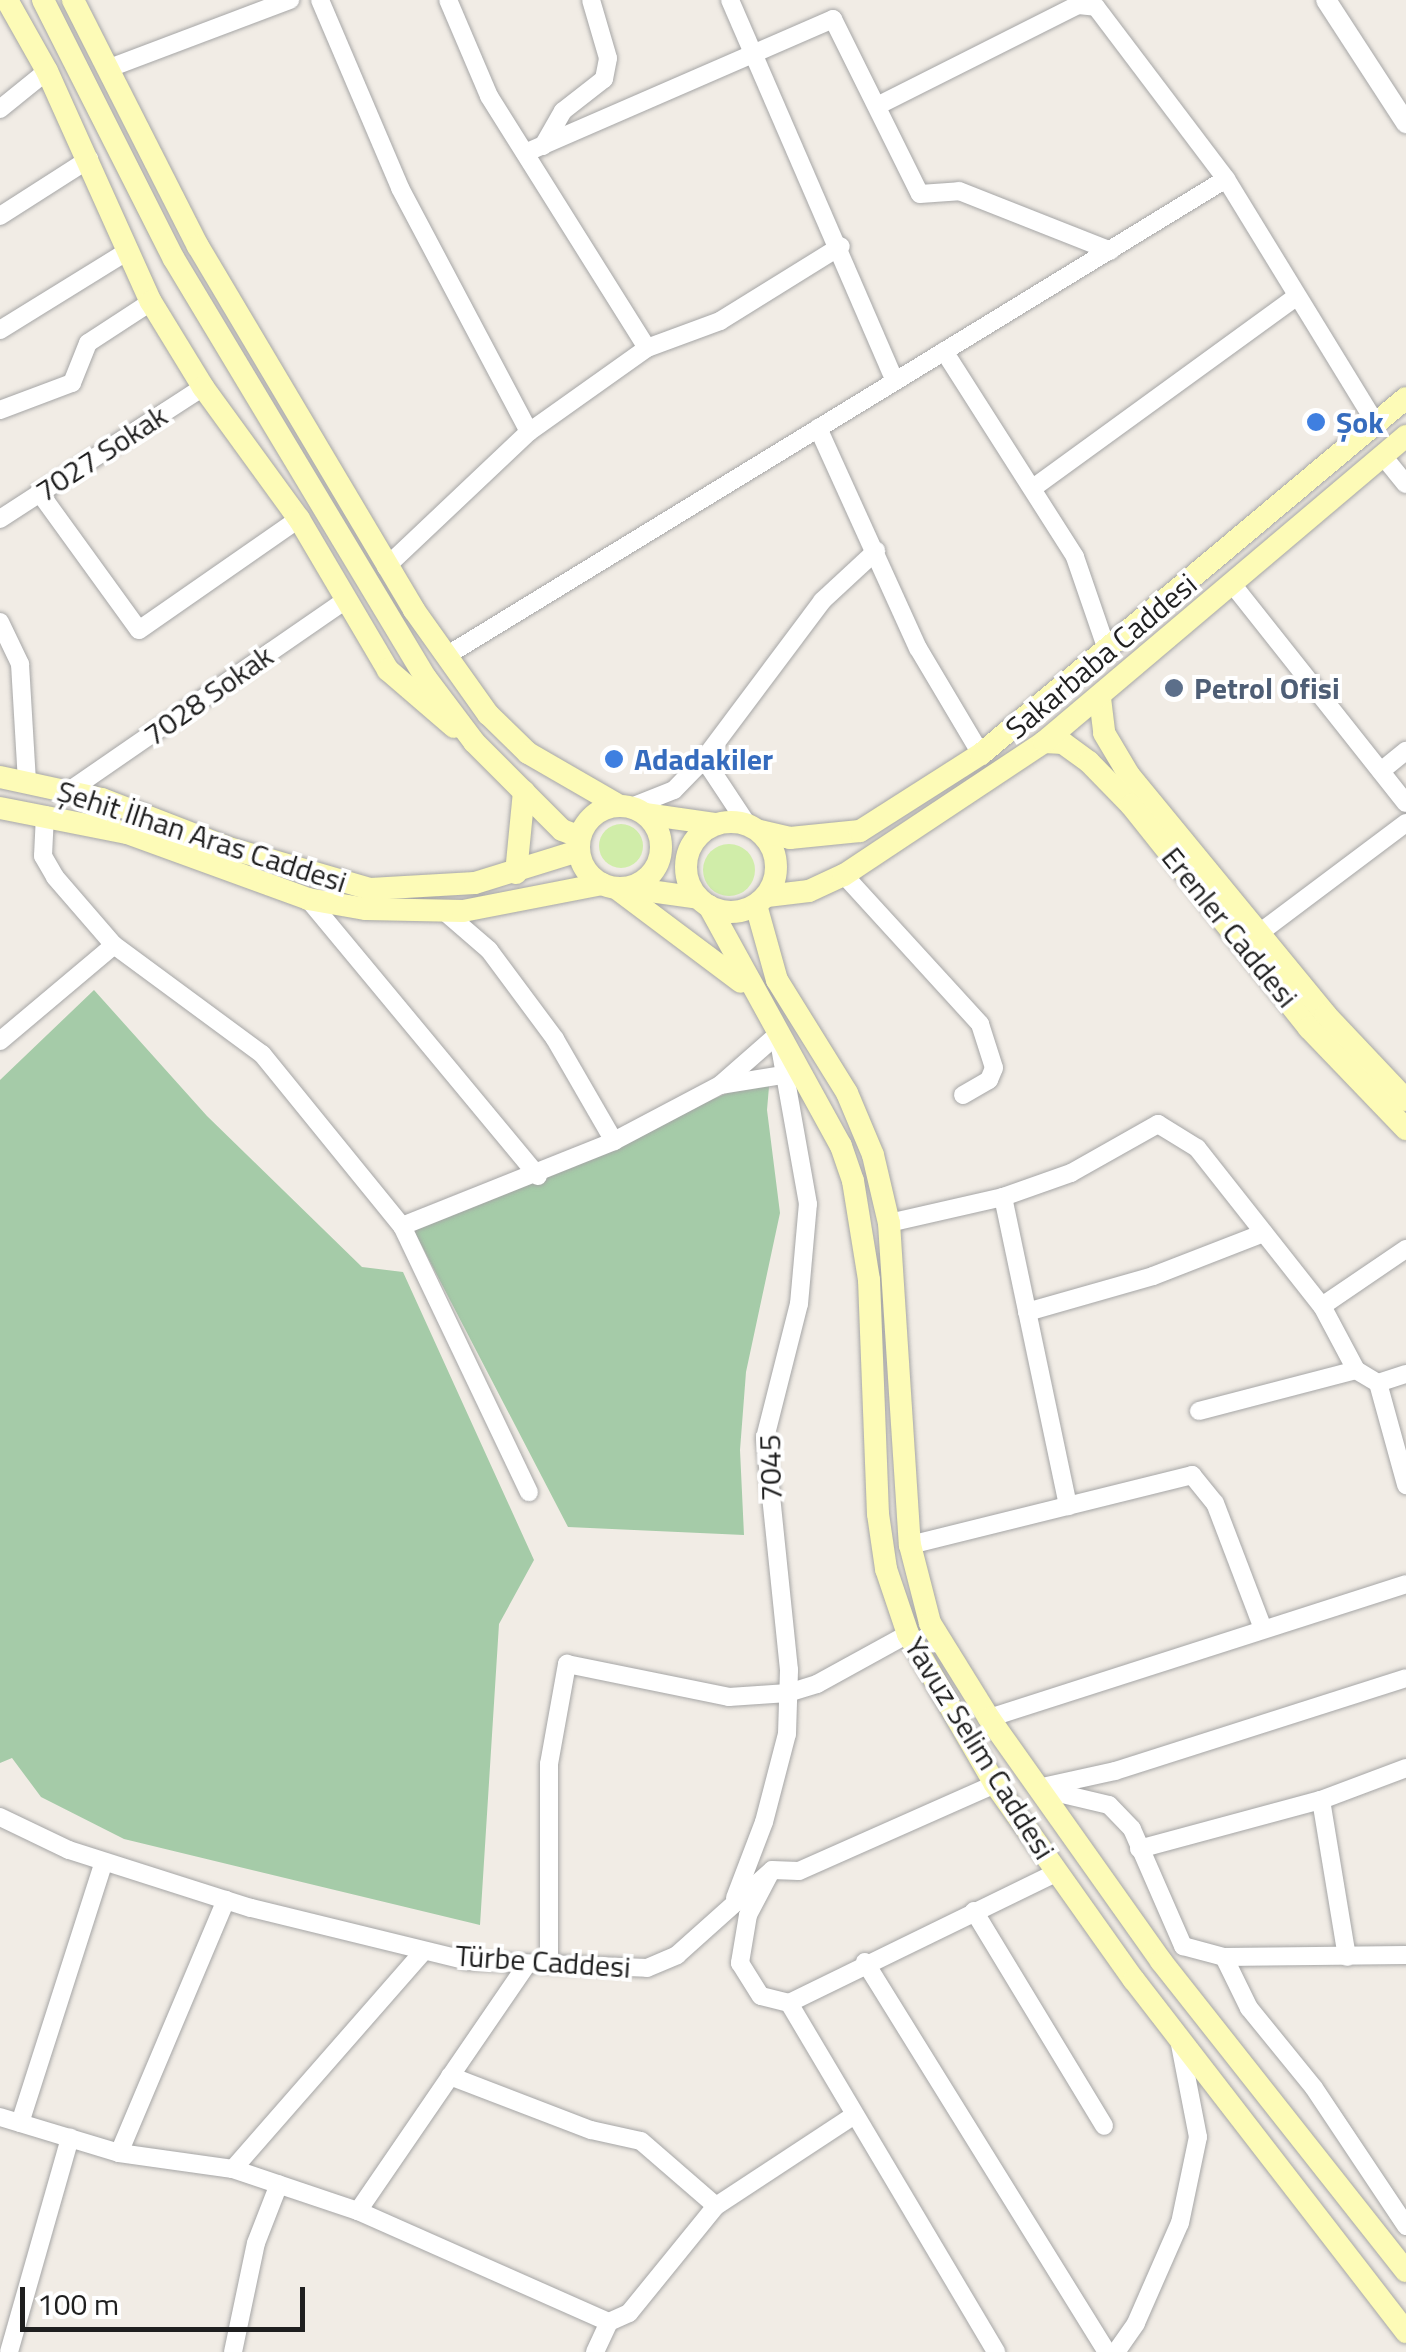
<!DOCTYPE html>
<html>
<head>
<meta charset="utf-8">
<style>
  body { margin:0 }
  #map { position:relative; width:1406px; height:2352px; overflow:hidden; background:#f1ece5; font-family:"Titillium Web",sans-serif }
  div>[style] { position:absolute }
  [style*='--x'] { left:calc(var(--x)*1px); top:calc(var(--y)*1px); width:calc(var(--w)*1px); rotate:calc(var(--a)*1deg) }
  .grass>* { inset:0; background:#d0eda9 }
  .round { border-radius:50% }
  .cemetery>* { inset:0; background:#a5cba8 }
  .roads { filter:drop-shadow(0 0 2px #a6a6a6) drop-shadow(0 0 2px #a6a6a6) }
  .minor>* { height:18px; margin:-9px; padding:0 9px; transform-origin:9px; border-radius:9px; background:#fff }
  .tertiary>* { height:20px; margin:-10px; padding:0 10px; transform-origin:10px; border-radius:10px; background:#fff }
  .secondary>* { height:22px; margin:-11px; padding:0 11px; transform-origin:11px; border-radius:11px; background:#fdfbb7 }
  .secondary>.ring { margin:-11px; padding:0; box-sizing:content-box; background:none; border:22px solid #fdfbb7; border-radius:50% }
  .dots>* { width:28px; height:28px; translate:-50% -50%; box-sizing:border-box; border:5px solid #fff; border-radius:50% }
  span { translate:-50% -50%; white-space:nowrap; text-align:center; line-height:1.15; -webkit-text-stroke:8px #fff; paint-order:stroke }
  .shop-label { font-size:30px; color:#366cbe; font-weight:700 }
  .left { translate:0 -50%; text-align:left }
  .street-label { font-size:30px; color:#1f1f1f }
  .service-label { font-size:30px; color:#4e5e75; font-weight:700 }
  .scale { position:absolute; left:20px; top:2287px; width:285px; height:45px; box-sizing:border-box; border:5px solid #1f1f1f; border-top:0; padding-left:12px; font-size:30px; line-height:35px; white-space:nowrap; color:#1f1f1f; -webkit-text-stroke:8px #fff; paint-order:stroke }
</style>
</head>
<body>
<div id="map">
  <div class="grass">
    <div class="round" style="left:599px;top:824px;width:44px;height:44px"></div>
    <div class="round" style="left:703px;top:844px;width:52px;height:52px"></div>
  </div>
  <div class="cemetery">
    <div style="clip-path:polygon(94px 990px,207px 1116px,362px 1267px,403px 1272px,534px 1560px,499px 1624px,480px 1925px,124px 1839px,41px 1797px,12px 1758px,0 1763px,0 1080px)"></div>
    <div style="clip-path:polygon(770px 1075px,767px 1110px,780px 1213px,746px 1372px,740px 1450px,744px 1535px,568px 1527px,412px 1227px)"></div>
  </div>
  <div class="roads">
    <div class="minor">
      <div style="--x:320;--y:0;--w:204;--a:66.9"></div>
      <div style="--x:400;--y:188;--w:276;--a:62.1"></div>
      <div style="--x:730;--y:0;--w:415;--a:66.6"></div>
      <div style="--x:107;--y:69;--w:196;--a:-20.7"></div>
      <div style="--x:877;--y:106;--w:225;--a:-26.7"></div>
      <div style="--x:1078;--y:5;--w:18;--a:6"></div>
      <div style="--x:1096;--y:7;--w:216;--a:52.9"></div>
      <div style="--x:1226;--y:179;--w:287;--a:58.5"></div>
      <div style="--x:0;--y:109;--w:60;--a:-39"></div>
      <div style="--x:543;--y:146;--w:40;--a:-60.3"></div>
      <div style="--x:563;--y:111;--w:52;--a:-38"></div>
      <div style="--x:604;--y:79;--w:21;--a:-79"></div>
      <div style="--x:608;--y:58;--w:60;--a:-106.3"></div>
      <div style="--x:525;--y:153;--w:336;--a:-23.5"></div>
      <div style="--x:833;--y:19;--w:195;--a:63.6"></div>
      <div style="--x:920;--y:194;--w:39;--a:-4"></div>
      <div style="--x:959;--y:191;--w:163;--a:21.5"></div>
      <div style="--x:0;--y:216;--w:106;--a:-32.6"></div>
      <div style="--x:0;--y:330;--w:150;--a:-31.7"></div>
      <div style="--x:647;--y:348;--w:78;--a:-20.3"></div>
      <div style="--x:720;--y:321;--w:142;--a:-31.8"></div>
      <div style="--x:944;--y:351;--w:244;--a:57.5"></div>
      <div style="--x:1075;--y:557;--w:102;--a:71"></div>
      <div style="--x:0;--y:410;--w:77;--a:-20.6"></div>
      <div style="--x:72;--y:383;--w:43;--a:-68.2"></div>
      <div style="--x:88;--y:343;--w:75;--a:-33.1"></div>
      <div style="--x:818;--y:428;--w:242;--a:65.6"></div>
      <div style="--x:918;--y:648;--w:123;--a:59.3"></div>
      <div style="--x:1383;--y:456;--w:36;--a:51"></div>
      <div style="--x:1033;--y:488;--w:326;--a:-36"></div>
      <div style="--x:39;--y:492;--w:170;--a:54.1"></div>
      <div style="--x:139;--y:630;--w:195;--a:-34.8"></div>
      <div style="--x:0;--y:519;--w:242;--a:-33"></div>
      <div style="--x:386;--y:567;--w:197;--a:-43.4"></div>
      <div style="--x:529;--y:432;--w:145;--a:-35.4"></div>
      <div style="--x:647;--y:348;--w:297;--a:-122.1"></div>
      <div style="--x:489;--y:96;--w:104;--a:-113.1"></div>
      <div style="--x:1233;--y:585;--w:278;--a:51.6"></div>
      <div style="--x:0;--y:622;--w:47;--a:64.5"></div>
      <div style="--x:20;--y:664;--w:118;--a:86.6"></div>
      <div style="--x:446;--y:656;--w:914;--a:-31.45"></div>
      <div style="--x:704;--y:759;--w:78;--a:56.5"></div>
      <div style="--x:1381;--y:771;--w:32;--a:-39"></div>
      <div style="--x:69;--y:791;--w:336;--a:-34.6"></div>
      <div style="--x:631;--y:807;--w:46;--a:-21.6"></div>
      <div style="--x:674;--y:790;--w:43;--a:-45.9"></div>
      <div style="--x:704;--y:759;--w:197;--a:-53.2"></div>
      <div style="--x:822;--y:601;--w:74;--a:-42.8"></div>
      <div style="--x:45;--y:815;--w:41;--a:92.8"></div>
      <div style="--x:43;--y:856;--w:24;--a:60"></div>
      <div style="--x:55;--y:877;--w:90;--a:49.1"></div>
      <div style="--x:114;--y:945;--w:184;--a:36.4"></div>
      <div style="--x:262;--y:1054;--w:222;--a:50.9"></div>
      <div style="--x:402;--y:1226;--w:295;--a:64.5"></div>
      <div style="--x:844;--y:875;--w:202;--a:47.6"></div>
      <div style="--x:980;--y:1024;--w:46;--a:72.3"></div>
      <div style="--x:994;--y:1068;--w:13;--a:113"></div>
      <div style="--x:989;--y:1080;--w:30;--a:150"></div>
      <div style="--x:308;--y:899;--w:360;--a:50.3"></div>
      <div style="--x:445;--y:912;--w:58;--a:40.8"></div>
      <div style="--x:489;--y:950;--w:111;--a:53.4"></div>
      <div style="--x:555;--y:1039;--w:118;--a:60"></div>
      <div style="--x:1262;--y:931;--w:180;--a:-36.9"></div>
      <div style="--x:0;--y:1041;--w:149;--a:-40.1"></div>
      <div style="--x:721;--y:1085;--w:62;--a:-9.3"></div>
      <div style="--x:1003;--y:1197;--w:316;--a:78.1"></div>
      <div style="--x:889;--y:1223;--w:117;--a:-12.8"></div>
      <div style="--x:1003;--y:1197;--w:72;--a:-19.4"></div>
      <div style="--x:1071;--y:1173;--w:100;--a:-29.4"></div>
      <div style="--x:1158;--y:1124;--w:46;--a:31.6"></div>
      <div style="--x:1197;--y:1148;--w:201;--a:51.7"></div>
      <div style="--x:1322;--y:1306;--w:72;--a:62"></div>
      <div style="--x:1356;--y:1370;--w:26;--a:31"></div>
      <div style="--x:1378;--y:1383;--w:106;--a:74.6"></div>
      <div style="--x:402;--y:1226;--w:228;--a:-21.8"></div>
      <div style="--x:614;--y:1141;--w:120;--a:-27.8"></div>
      <div style="--x:720;--y:1085;--w:77;--a:-41.3"></div>
      <div style="--x:1322;--y:1306;--w:102;--a:-34.2"></div>
      <div style="--x:1027;--y:1312;--w:131;--a:-15.9"></div>
      <div style="--x:1153;--y:1276;--w:119;--a:-21.2"></div>
      <div style="--x:1378;--y:1383;--w:29;--a:-18"></div>
      <div style="--x:1199;--y:1411;--w:162;--a:-14.6"></div>
      <div style="--x:910;--y:1545;--w:291;--a:-13.9"></div>
      <div style="--x:1192;--y:1475;--w:36;--a:51"></div>
      <div style="--x:1215;--y:1503;--w:135;--a:69.1"></div>
      <div style="--x:989;--y:1718;--w:438;--a:-17.8"></div>
      <div style="--x:1042;--y:1787;--w:75;--a:-12.4"></div>
      <div style="--x:1115;--y:1771;--w:305;--a:-17.7"></div>
      <div style="--x:1037;--y:1788;--w:74;--a:13.3"></div>
      <div style="--x:1109;--y:1805;--w:33;--a:46"></div>
      <div style="--x:1132;--y:1829;--w:128;--a:66.4"></div>
      <div style="--x:1183;--y:1946;--w:42;--a:15"></div>
      <div style="--x:1224;--y:1957;--w:182;--a:-0.6"></div>
      <div style="--x:1321;--y:1800;--w:159;--a:80.6"></div>
      <div style="--x:0;--y:1817;--w:76;--a:25.6"></div>
      <div style="--x:69;--y:1850;--w:191;--a:17.7"></div>
      <div style="--x:251;--y:1908;--w:223;--a:13.7"></div>
      <div style="--x:468;--y:1961;--w:179;--a:2.2"></div>
      <div style="--x:647;--y:1968;--w:33;--a:-23"></div>
      <div style="--x:677;--y:1955;--w:127;--a:-41.8"></div>
      <div style="--x:772;--y:1870;--w:27;--a:2"></div>
      <div style="--x:799;--y:1871;--w:214;--a:-23.9"></div>
      <div style="--x:1139;--y:1849;--w:188;--a:-15.1"></div>
      <div style="--x:1321;--y:1800;--w:91;--a:-20.6"></div>
      <div style="--x:769;--y:1875;--w:45;--a:117.7"></div>
      <div style="--x:748;--y:1915;--w:49;--a:99.5"></div>
      <div style="--x:740;--y:1963;--w:39;--a:58"></div>
      <div style="--x:761;--y:1996;--w:29;--a:14"></div>
      <div style="--x:789;--y:2003;--w:406;--a:59.3"></div>
      <div style="--x:735;--y:1898;--w:81;--a:-69.1"></div>
      <div style="--x:764;--y:1822;--w:91;--a:-75.4"></div>
      <div style="--x:787;--y:1734;--w:64;--a:-88.2"></div>
      <div style="--x:789;--y:1670;--w:233;--a:-95.9"></div>
      <div style="--x:765;--y:1438;--w:138;--a:-75.8"></div>
      <div style="--x:799;--y:1304;--w:100;--a:-84.9"></div>
      <div style="--x:808;--y:1204;--w:171;--a:-100.1"></div>
      <div style="--x:974;--y:1911;--w:251;--a:58.8"></div>
      <div style="--x:1224;--y:1957;--w:57;--a:63.9"></div>
      <div style="--x:1249;--y:2008;--w:103;--a:50.9"></div>
      <div style="--x:1314;--y:2088;--w:166;--a:56.3"></div>
      <div style="--x:865;--y:1962;--w:459;--a:58.2"></div>
      <div style="--x:549;--y:1963;--w:199;--a:-90"></div>
      <div style="--x:549;--y:1764;--w:102;--a:-79.8"></div>
      <div style="--x:567;--y:1664;--w:165;--a:11.5"></div>
      <div style="--x:729;--y:1697;--w:59;--a:-3.9"></div>
      <div style="--x:788;--y:1693;--w:30;--a:-17"></div>
      <div style="--x:817;--y:1684;--w:104;--a:-28.8"></div>
      <div style="--x:789;--y:2003;--w:298;--a:-26"></div>
      <div style="--x:450;--y:2076;--w:151;--a:21"></div>
      <div style="--x:591;--y:2130;--w:51;--a:12.4"></div>
      <div style="--x:641;--y:2141;--w:99;--a:40.9"></div>
      <div style="--x:0;--y:2117;--w:124;--a:16.8"></div>
      <div style="--x:119;--y:2153;--w:115;--a:8"></div>
      <div style="--x:233;--y:2169;--w:132;--a:18.6"></div>
      <div style="--x:358;--y:2211;--w:274;--a:23.9"></div>
      <div style="--x:609;--y:2322;--w:22;--a:-24"></div>
      <div style="--x:629;--y:2313;--w:138;--a:-50.9"></div>
      <div style="--x:716;--y:2206;--w:164;--a:-33.3"></div>
      <div style="--x:20;--y:2123;--w:274;--a:-72.2"></div>
      <div style="--x:119;--y:2153;--w:275;--a:-67.1"></div>
      <div style="--x:233;--y:2169;--w:290;--a:-48.8"></div>
      <div style="--x:358;--y:2211;--w:299;--a:-55.6"></div>
      <div style="--x:9;--y:2352;--w:223;--a:-74.1"></div>
      <div style="--x:233;--y:2352;--w:111;--a:-78.1"></div>
      <div style="--x:256;--y:2243;--w:63;--a:-68.7"></div>
      <div style="--x:595;--y:2352;--w:33;--a:-65"></div>
      <div style="--x:1116;--y:2352;--w:35;--a:-55"></div>
      <div style="--x:1136;--y:2323;--w:109;--a:-66.3"></div>
      <div style="--x:1180;--y:2223;--w:88;--a:-78.2"></div>
      <div style="--x:1198;--y:2137;--w:95;--a:-101"></div>
    </div>
    <div class="tertiary">
      <div style="--x:1326;--y:0;--w:147;--a:57"></div>
    </div>
    <div class="secondary">
      <div style="--x:7;--y:0;--w:81;--a:60.6"></div>
      <div style="--x:47;--y:71;--w:253;--a:65.8"></div>
      <div style="--x:151;--y:302;--w:100;--a:58.5"></div>
      <div style="--x:203;--y:387;--w:163;--a:54"></div>
      <div style="--x:299;--y:519;--w:175;--a:59.5"></div>
      <div style="--x:388;--y:670;--w:87;--a:40.8"></div>
      <div style="--x:43;--y:0;--w:290;--a:63.2"></div>
      <div style="--x:174;--y:259;--w:489;--a:59"></div>
      <div style="--x:426;--y:678;--w:80;--a:53.1"></div>
      <div style="--x:474;--y:742;--w:124;--a:45"></div>
      <div style="--x:562;--y:830;--w:19;--a:21"></div>
      <div style="--x:73;--y:0;--w:276;--a:63.1"></div>
      <div style="--x:198;--y:246;--w:423;--a:59.3"></div>
      <div style="--x:414;--y:610;--w:128;--a:54.6"></div>
      <div style="--x:488;--y:714;--w:56;--a:44.3"></div>
      <div style="--x:528;--y:753;--w:104;--a:30"></div>
      <div style="--x:1100;--y:698;--w:35;--a:83"></div>
      <div style="--x:1104;--y:733;--w:49;--a:59.2"></div>
      <div style="--x:1129;--y:775;--w:310;--a:50.6"></div>
      <div style="--x:1326;--y:1015;--w:117;--a:46.7"></div>
      <div style="--x:1044;--y:742;--w:19;--a:3"></div>
      <div style="--x:1063;--y:743;--w:32;--a:36"></div>
      <div style="--x:1089;--y:762;--w:60;--a:45.7"></div>
      <div style="--x:1131;--y:805;--w:285;--a:51.4"></div>
      <div style="--x:1309;--y:1028;--w:140;--a:46.2"></div>
      <div style="--x:0;--y:777;--w:104;--a:12.2"></div>
      <div style="--x:102;--y:799;--w:136;--a:21.1"></div>
      <div style="--x:229;--y:848;--w:147;--a:16.2"></div>
      <div style="--x:370;--y:889;--w:105;--a:-3.3"></div>
      <div style="--x:475;--y:883;--w:108;--a:-17.3"></div>
      <div class="ring" style="left:579px;top:806px;width:60px;height:60px"></div>
      <div style="--x:0;--y:808;--w:129;--a:11.1"></div>
      <div style="--x:127;--y:833;--w:193;--a:20"></div>
      <div style="--x:308;--y:899;--w:59;--a:9.8"></div>
      <div style="--x:366;--y:909;--w:97;--a:1.2"></div>
      <div style="--x:463;--y:911;--w:142;--a:-11"></div>
      <div style="--x:645;--y:814;--w:72;--a:8"></div>
      <div class="ring" style="left:686px;top:822px;width:68px;height:68px"></div>
      <div style="--x:760;--y:831;--w:31;--a:13"></div>
      <div style="--x:790;--y:838;--w:70;--a:-5.7"></div>
      <div style="--x:860;--y:831;--w:143;--a:-32.5"></div>
      <div style="--x:981;--y:754;--w:554;--a:-39.95"></div>
      <div style="--x:516;--y:873;--w:82;--a:-84.4"></div>
      <div style="--x:616;--y:888;--w:156;--a:36.9"></div>
      <div style="--x:629;--y:888;--w:70;--a:8.2"></div>
      <div style="--x:767;--y:896;--w:42;--a:-6.8"></div>
      <div style="--x:809;--y:891;--w:38;--a:-25"></div>
      <div style="--x:844;--y:875;--w:240;--a:-33.6"></div>
      <div style="--x:1044;--y:742;--w:474;--a:-40.2"></div>
      <div style="--x:756;--y:905;--w:78;--a:74.4"></div>
      <div style="--x:777;--y:980;--w:133;--a:58.2"></div>
      <div style="--x:847;--y:1093;--w:67;--a:67.2"></div>
      <div style="--x:873;--y:1155;--w:70;--a:76.8"></div>
      <div style="--x:889;--y:1223;--w:323;--a:86.3"></div>
      <div style="--x:910;--y:1545;--w:81;--a:75.6"></div>
      <div style="--x:930;--y:1623;--w:112;--a:58.2"></div>
      <div style="--x:989;--y:1718;--w:298;--a:54.7"></div>
      <div style="--x:1161;--y:1961;--w:395;--a:51.7"></div>
      <div style="--x:709;--y:906;--w:274;--a:61.2"></div>
      <div style="--x:841;--y:1146;--w:37;--a:71"></div>
      <div style="--x:853;--y:1181;--w:100;--a:80.8"></div>
      <div style="--x:869;--y:1280;--w:234;--a:87.8"></div>
      <div style="--x:878;--y:1514;--w:56;--a:81.7"></div>
      <div style="--x:886;--y:1569;--w:69;--a:71.3"></div>
      <div style="--x:908;--y:1634;--w:173;--a:59.9"></div>
      <div style="--x:995;--y:1784;--w:240;--a:54.7"></div>
      <div style="--x:1134;--y:1980;--w:445;--a:52.3"></div>
    </div>
  </div>
  <div class="dots">
    <div style="left:1316px;top:422px;background:#3f7fe0"></div>
    <div style="left:1174px;top:688px;background:#5c6f8a"></div>
    <div style="left:614px;top:759px;background:#3f7fe0"></div>
  </div>
  <div class="shop-label">
    <span class="left" style="left:1336px;top:422px">Şok</span>
    <span class="left" style="left:634px;top:759px">Adadakiler</span>
  </div>
  <div class="street-label">
    <span style="left:101px;top:453px;rotate:-33deg">7027 Sokak</span>
    <span style="left:1101px;top:656px;rotate:-40deg">Sakarbaba Caddesi</span>
    <span style="left:208px;top:695px;rotate:-35deg">7028 Sokak</span>
    <span style="left:202px;top:836px;rotate:18deg">Şehit İlhan Aras Caddesi</span>
    <span style="left:1230px;top:927px;rotate:51deg">Erenler Caddesi</span>
    <span style="left:770px;top:1468px;rotate:-91deg">7045</span>
    <span style="left:980px;top:1748px;rotate:58deg">Yavuz Selim Caddesi</span>
    <span style="left:543px;top:1961px;rotate:4deg">Türbe Caddesi</span>
  </div>
  <div class="service-label">
    <span class="left" style="left:1194px;top:688px">Petrol Ofisi</span>
  </div>
  <div class="scale">100 m</div>
</div>
</body>
</html>
